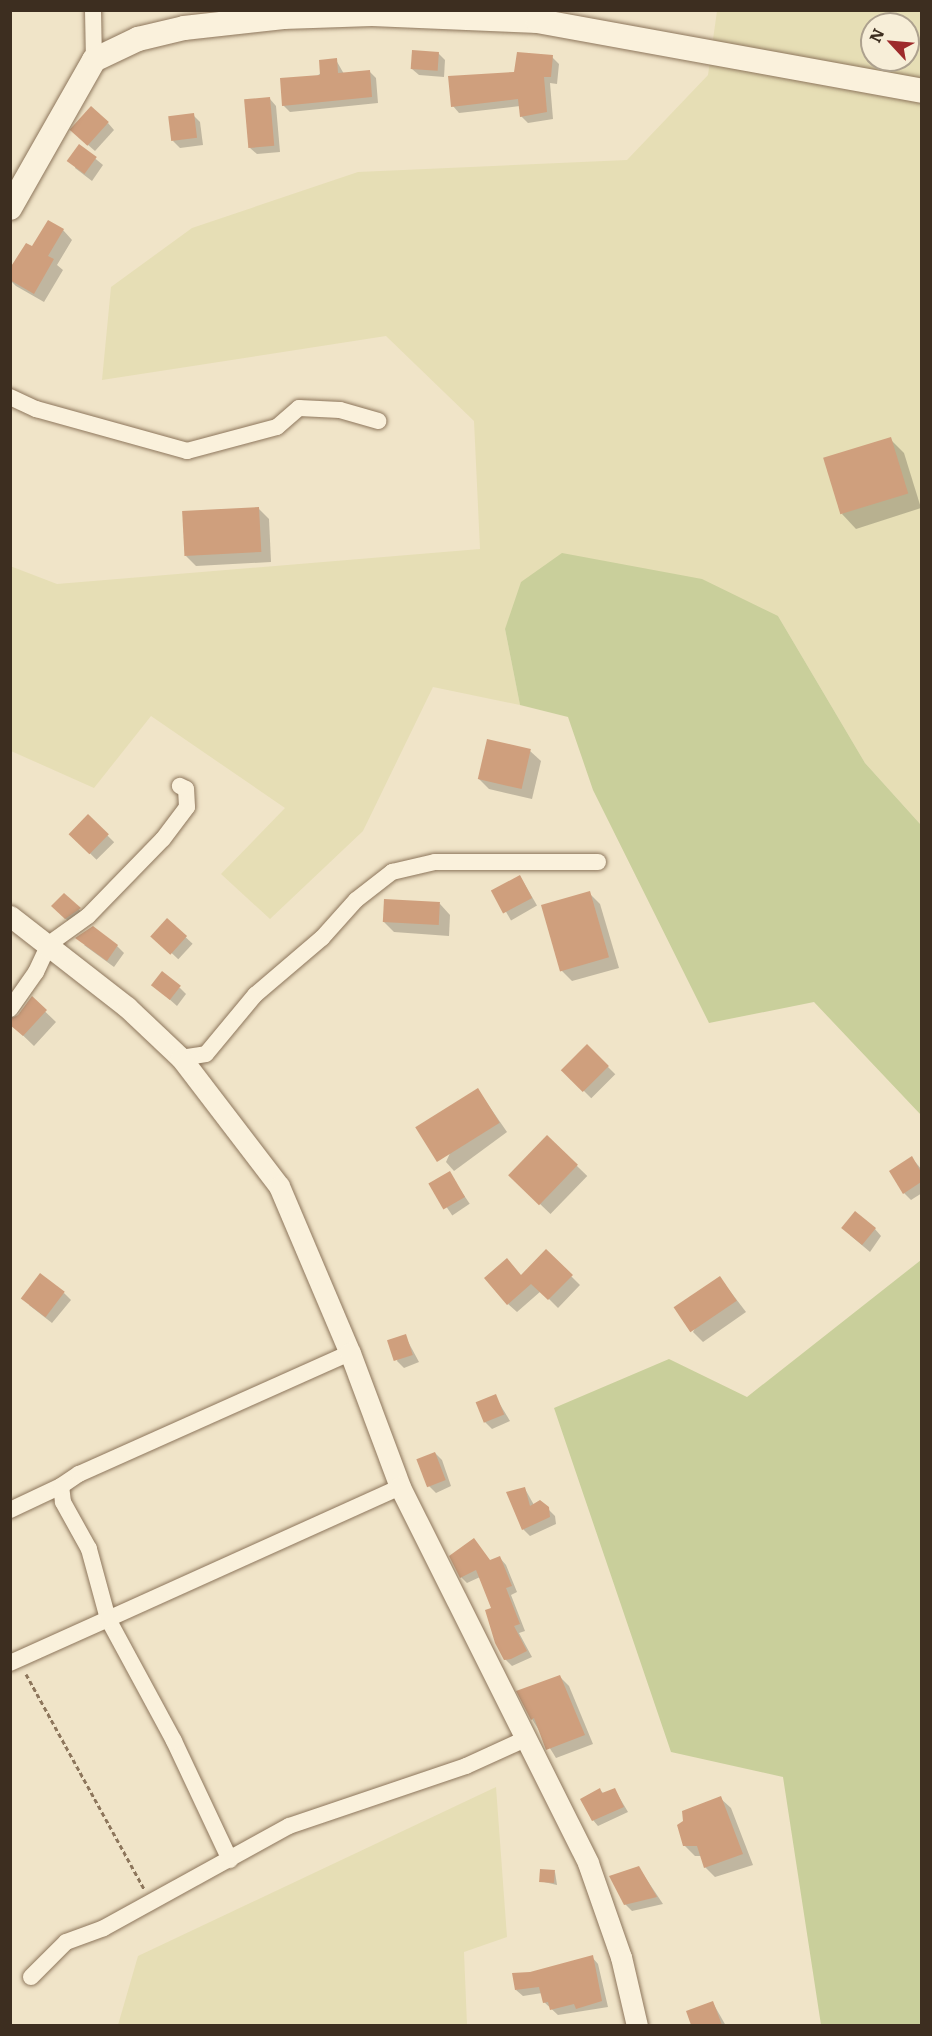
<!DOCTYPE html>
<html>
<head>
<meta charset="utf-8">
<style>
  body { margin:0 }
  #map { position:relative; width:932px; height:2036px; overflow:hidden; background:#f0e4c8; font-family:Literata,serif }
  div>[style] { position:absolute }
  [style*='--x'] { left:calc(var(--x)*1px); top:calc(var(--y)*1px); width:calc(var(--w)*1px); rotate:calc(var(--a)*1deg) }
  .farmland>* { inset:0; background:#e6deb5 }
  .green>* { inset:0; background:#c9cf9b }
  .shadow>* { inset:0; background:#0003; transform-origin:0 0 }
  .building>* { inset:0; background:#cf9f7d; transform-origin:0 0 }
  .path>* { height:3px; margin-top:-1.5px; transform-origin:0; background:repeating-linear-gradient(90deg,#8d765c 0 4.5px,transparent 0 7.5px) }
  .roads { filter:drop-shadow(0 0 2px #8d765c) drop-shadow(0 0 2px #8d765c) }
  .minor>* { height:16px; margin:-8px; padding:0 8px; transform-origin:8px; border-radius:8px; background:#faf1dc }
  .tertiary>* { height:21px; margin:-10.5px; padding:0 10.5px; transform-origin:10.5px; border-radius:10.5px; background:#faf1dc }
  .secondary>* { height:24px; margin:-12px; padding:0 12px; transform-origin:12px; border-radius:12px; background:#faf1dc }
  span { translate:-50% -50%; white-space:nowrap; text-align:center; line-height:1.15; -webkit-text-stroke:5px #f7eed8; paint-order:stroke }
  .frame { position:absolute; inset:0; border:12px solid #3d2e20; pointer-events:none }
  .north { position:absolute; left:860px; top:12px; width:60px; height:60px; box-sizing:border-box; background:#f7eed8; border:2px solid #ada18e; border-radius:50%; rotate:296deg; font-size:16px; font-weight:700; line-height:24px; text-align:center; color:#3d2e20 }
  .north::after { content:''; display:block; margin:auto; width:21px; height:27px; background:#9e2a2b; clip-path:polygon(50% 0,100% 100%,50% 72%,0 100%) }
</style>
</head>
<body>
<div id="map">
  <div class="farmland">
    <div style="clip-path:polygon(evenodd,717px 11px,921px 11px,921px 825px,865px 763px,778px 616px,505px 629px,520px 705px,433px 687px,363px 831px,270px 919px,221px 874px,285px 808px,151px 716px,94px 788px,11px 751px,10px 566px,57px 584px,480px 549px,474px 421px,386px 336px,102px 380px,111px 287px,192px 228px,358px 172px,627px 160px,708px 75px,717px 11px,872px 24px,908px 24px,908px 60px,872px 60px,872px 24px)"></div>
    <div style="clip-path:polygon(496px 1787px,507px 1937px,464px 1952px,467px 2025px,118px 2025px,138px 1956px)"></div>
  </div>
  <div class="green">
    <div style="clip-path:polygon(562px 553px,702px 579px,778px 616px,865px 763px,921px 825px,921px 1115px,814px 1002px,709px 1023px,593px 790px,568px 717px,520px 705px,505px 629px,521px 582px)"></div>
    <div style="clip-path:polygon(921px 1260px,921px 2025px,821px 2025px,783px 1777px,671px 1752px,554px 1408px,669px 1359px,747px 1397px)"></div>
  </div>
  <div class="shadow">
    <div style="clip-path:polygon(13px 10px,40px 10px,40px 12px)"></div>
    <div style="clip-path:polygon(438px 53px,445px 60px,444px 77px,419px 75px,412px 69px)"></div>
    <div style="clip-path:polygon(552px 57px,559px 64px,557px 84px,550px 83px,553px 119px,528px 123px,521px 116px,520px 106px,459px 113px,453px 106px)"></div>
    <div style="clip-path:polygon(336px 60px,344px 74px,369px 71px,376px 78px,378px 103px,290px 112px,283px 105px)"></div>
    <div style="clip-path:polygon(270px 99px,276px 106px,280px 152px,257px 154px,250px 148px)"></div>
    <div style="clip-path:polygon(193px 115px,200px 122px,203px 145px,180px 148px,173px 141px)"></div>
    <div style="clip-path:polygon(108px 123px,114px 130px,95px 151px,79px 137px)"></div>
    <div style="clip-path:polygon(80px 146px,103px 165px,92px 181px,75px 168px)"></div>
    <div style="clip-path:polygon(63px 230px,72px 240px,57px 265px,63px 270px,44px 302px,16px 286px,10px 280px,10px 271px,32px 248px)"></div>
    <div style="clip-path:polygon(890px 439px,904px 453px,921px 508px,856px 529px,842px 514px)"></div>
    <div style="clip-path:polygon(258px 508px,269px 519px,271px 562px,196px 566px,186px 556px)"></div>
    <div style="clip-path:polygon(530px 751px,541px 761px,532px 799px,489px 789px,479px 779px)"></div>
    <div style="left:88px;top:816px;width:37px;height:25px;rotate:45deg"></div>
    <div style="left:520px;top:876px;width:34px;height:30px;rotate:60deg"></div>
    <div style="clip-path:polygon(589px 893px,600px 904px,619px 968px,572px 981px,562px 971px)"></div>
    <div style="left:64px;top:895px;width:30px;height:16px;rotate:44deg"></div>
    <div style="clip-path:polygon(440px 904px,450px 915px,449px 936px,394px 932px,384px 922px)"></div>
    <div style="left:167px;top:920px;width:35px;height:21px;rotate:43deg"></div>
    <div style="clip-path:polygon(84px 945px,117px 946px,124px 953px,114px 967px)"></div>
    <div style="clip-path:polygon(180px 988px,186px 994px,177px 1006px,159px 990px)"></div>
    <div style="clip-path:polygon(32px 999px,56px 1022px,34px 1046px,10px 1023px,10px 1008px,14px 1021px)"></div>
    <div style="left:587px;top:1046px;width:40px;height:34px;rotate:45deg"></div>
    <div style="clip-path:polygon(478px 1090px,507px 1132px,454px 1171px,446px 1162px)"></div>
    <div style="left:547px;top:1137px;width:56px;height:53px;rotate:44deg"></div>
    <div style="clip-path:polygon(912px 1158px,922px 1170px,922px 1193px,911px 1200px,904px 1193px)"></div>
    <div style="left:449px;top:1173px;width:37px;height:21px;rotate:56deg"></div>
    <div style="clip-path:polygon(875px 1229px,881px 1236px,870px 1252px,850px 1235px)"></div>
    <div style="clip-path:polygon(546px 1251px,580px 1285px,558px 1308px,541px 1291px,517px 1312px,508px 1304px,521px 1276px)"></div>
    <div style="clip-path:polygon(720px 1278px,746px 1312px,703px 1342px,693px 1332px)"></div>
    <div style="clip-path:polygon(64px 1293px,71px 1300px,52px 1323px,29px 1305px)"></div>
    <div style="clip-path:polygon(405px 1336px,419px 1362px,404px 1368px,397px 1361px)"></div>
    <div style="clip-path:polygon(495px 1396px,510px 1421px,492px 1429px,485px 1422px)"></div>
    <div style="clip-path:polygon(435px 1453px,442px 1460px,451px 1486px,436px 1493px,429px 1486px)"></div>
    <div style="clip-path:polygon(525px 1489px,534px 1505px,548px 1509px,555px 1516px,556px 1524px,530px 1536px,523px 1529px)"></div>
    <div style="clip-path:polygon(474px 1540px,491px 1562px,500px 1558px,506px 1565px,517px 1592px,511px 1595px,525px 1631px,519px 1633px,532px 1657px,512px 1666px,505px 1659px,493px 1609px,480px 1577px,467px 1583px,461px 1577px)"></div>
    <div style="clip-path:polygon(560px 1677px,569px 1686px,593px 1744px,556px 1758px,532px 1719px)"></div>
    <div style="clip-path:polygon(600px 1790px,604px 1794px,615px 1790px,628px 1812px,598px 1826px,593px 1820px)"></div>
    <div style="clip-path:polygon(720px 1798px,731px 1808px,753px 1865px,715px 1877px,705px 1867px,701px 1856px,695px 1856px,684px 1845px)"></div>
    <div style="clip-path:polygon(639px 1868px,663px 1904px,632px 1911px,625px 1904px)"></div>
    <div style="clip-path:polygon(555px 1872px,557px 1885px,540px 1881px)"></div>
    <div style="clip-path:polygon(592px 1957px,598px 1964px,608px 2007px,558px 2015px,544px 2002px,542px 1993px,523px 1996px,516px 1990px,530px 1974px)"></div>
    <div style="clip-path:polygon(713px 2003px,726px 2026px,693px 2026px,688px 2012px)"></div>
  </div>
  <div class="building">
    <div style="left:412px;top:50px;width:27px;height:19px;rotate:4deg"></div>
    <div style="clip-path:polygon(517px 52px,553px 55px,551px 77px,544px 77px,547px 112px,520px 117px,518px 99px,451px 107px,448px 76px,514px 72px)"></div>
    <div style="clip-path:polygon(337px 58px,338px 73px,370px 70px,372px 97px,282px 106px,280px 78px,320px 75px,319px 60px)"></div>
    <div style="left:270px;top:97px;width:49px;height:26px;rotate:85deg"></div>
    <div style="left:91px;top:106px;width:24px;height:32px;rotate:42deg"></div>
    <div style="left:194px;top:113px;width:25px;height:26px;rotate:83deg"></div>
    <div style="left:79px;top:144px;width:22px;height:21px;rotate:36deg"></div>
    <div style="clip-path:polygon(48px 220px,64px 229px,48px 256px,54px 259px,34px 294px,10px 280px,10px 268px,26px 243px,32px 246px)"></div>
    <div style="left:891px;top:437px;width:59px;height:71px;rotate:73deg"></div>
    <div style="left:259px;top:507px;width:45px;height:77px;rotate:87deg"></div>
    <div style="left:487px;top:739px;width:45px;height:41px;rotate:13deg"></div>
    <div style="left:88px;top:814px;width:29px;height:28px;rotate:44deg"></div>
    <div style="left:520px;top:875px;width:26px;height:33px;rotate:62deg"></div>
    <div style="left:590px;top:891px;width:69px;height:51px;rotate:74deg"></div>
    <div style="clip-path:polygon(64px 893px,81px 908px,65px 919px,51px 906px)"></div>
    <div style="left:384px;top:899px;width:56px;height:23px;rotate:3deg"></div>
    <div style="left:167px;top:918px;width:27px;height:25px;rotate:42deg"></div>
    <div style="clip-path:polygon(93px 926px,118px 945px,107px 961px,75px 938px)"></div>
    <div style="left:162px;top:971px;width:24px;height:18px;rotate:38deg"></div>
    <div style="clip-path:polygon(32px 996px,47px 1010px,23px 1036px,10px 1025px,10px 1019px,18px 1015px)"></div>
    <div style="left:587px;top:1044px;width:31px;height:37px;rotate:45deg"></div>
    <div style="left:478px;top:1088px;width:41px;height:74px;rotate:58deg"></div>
    <div style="left:547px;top:1135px;width:43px;height:56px;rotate:44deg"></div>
    <div style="clip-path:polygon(912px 1156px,921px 1172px,921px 1182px,903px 1194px,889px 1171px)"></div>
    <div style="left:450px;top:1171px;width:30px;height:25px;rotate:60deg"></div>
    <div style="left:855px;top:1211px;width:27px;height:22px;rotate:39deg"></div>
    <div style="clip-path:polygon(546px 1249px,573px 1275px,548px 1300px,531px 1284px,507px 1305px,484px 1278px,507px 1258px,521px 1275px)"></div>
    <div style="left:40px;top:1273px;width:31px;height:32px;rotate:37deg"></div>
    <div style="left:720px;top:1276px;width:30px;height:56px;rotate:56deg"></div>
    <div style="left:406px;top:1334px;width:22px;height:20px;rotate:72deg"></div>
    <div style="left:496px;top:1394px;width:22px;height:22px;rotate:68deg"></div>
    <div style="left:435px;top:1452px;width:30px;height:20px;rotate:69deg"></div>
    <div style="clip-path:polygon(525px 1487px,530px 1506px,540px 1500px,549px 1507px,550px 1517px,522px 1530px,506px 1492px)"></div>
    <div style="clip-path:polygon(474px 1538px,490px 1560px,500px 1556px,512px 1586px,506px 1588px,520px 1624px,514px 1626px,527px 1651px,511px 1659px,504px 1660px,495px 1643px,485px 1610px,491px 1608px,476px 1570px,460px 1578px,449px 1556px)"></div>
    <div style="clip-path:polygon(560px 1675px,585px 1735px,546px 1750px,534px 1718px,531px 1720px,516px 1691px)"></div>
    <div style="clip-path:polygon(600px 1788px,602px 1793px,615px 1788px,624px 1807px,592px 1821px,580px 1799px)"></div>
    <div style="clip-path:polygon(721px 1796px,743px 1854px,704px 1868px,697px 1846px,683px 1846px,677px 1825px,683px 1821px,682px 1811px)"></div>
    <div style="clip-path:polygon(639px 1866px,657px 1897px,624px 1905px,609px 1876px)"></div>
    <div style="left:540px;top:1869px;width:15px;height:13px;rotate:4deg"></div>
    <div style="clip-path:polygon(593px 1955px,602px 2001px,576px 2009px,574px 2004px,550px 2010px,548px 2002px,543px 2003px,539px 1987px,515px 1990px,512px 1973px,530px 1972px)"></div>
    <div style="clip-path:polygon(713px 2001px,722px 2025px,691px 2025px,686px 2011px)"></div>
  </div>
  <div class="path">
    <div style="--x:26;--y:1674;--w:245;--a:61.2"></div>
  </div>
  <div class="roads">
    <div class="minor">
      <div style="--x:93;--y:10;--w:50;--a:88.9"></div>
      <div style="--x:10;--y:397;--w:29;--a:25"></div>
      <div style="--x:36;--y:409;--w:157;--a:15.5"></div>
      <div style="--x:187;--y:451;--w:93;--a:-14.9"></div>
      <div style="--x:277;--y:427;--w:29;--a:-41"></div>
      <div style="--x:299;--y:408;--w:41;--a:2.8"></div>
      <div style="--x:340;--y:410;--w:40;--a:16"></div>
      <div style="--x:10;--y:1009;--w:45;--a:-54.9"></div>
      <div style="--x:36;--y:972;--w:31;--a:-65"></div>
      <div style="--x:49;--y:944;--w:48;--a:-35.7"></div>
      <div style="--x:88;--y:916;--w:107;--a:-45.8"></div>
      <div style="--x:163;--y:839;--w:40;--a:-53"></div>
      <div style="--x:187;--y:807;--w:18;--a:-93"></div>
      <div style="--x:186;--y:789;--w:7;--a:-153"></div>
      <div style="--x:181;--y:1058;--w:25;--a:-9"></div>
      <div style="--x:206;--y:1054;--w:77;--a:-50.3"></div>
      <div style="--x:255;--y:995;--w:88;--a:-40.4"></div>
      <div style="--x:322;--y:938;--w:51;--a:-48.2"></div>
      <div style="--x:356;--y:900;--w:46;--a:-37.9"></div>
      <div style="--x:392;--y:872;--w:44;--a:-13.1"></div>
      <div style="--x:435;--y:862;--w:163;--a:0"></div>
      <div style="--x:10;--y:1510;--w:56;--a:-25.2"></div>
      <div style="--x:10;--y:1663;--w:107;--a:-24.2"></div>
      <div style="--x:108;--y:1619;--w:73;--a:-105.2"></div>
      <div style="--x:89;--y:1549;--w:54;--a:-119"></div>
      <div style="--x:63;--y:1502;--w:16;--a:-97"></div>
      <div style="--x:61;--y:1486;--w:22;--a:-34"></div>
      <div style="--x:79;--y:1474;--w:297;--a:-24.1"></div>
      <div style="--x:230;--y:1860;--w:132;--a:-115.2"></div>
      <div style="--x:174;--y:1741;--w:139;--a:-118.4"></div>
      <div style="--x:108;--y:1619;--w:320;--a:-24.3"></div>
      <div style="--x:31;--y:1977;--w:49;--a:-45"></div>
      <div style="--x:66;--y:1942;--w:40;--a:-20.2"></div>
      <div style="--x:104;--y:1928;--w:211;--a:-28.9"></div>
      <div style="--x:289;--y:1826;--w:187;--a:-18.7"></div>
      <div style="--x:466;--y:1766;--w:63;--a:-24.5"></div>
    </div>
    <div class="tertiary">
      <div style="--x:10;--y:916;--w:148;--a:37.9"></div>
      <div style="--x:127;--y:1007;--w:74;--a:43.4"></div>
      <div style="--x:181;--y:1058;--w:161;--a:52.6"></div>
      <div style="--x:279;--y:1186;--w:181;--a:67"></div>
      <div style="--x:350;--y:1353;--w:143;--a:69.5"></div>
      <div style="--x:400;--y:1487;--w:420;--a:63.4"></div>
      <div style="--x:588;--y:1863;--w:100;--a:70.7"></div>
      <div style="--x:621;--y:1957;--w:71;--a:76.9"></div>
    </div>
    <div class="secondary">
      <div style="--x:10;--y:208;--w:170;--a:-60.4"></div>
      <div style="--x:94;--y:60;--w:49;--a:-25.5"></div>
      <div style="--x:138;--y:39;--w:47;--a:-13.4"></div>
      <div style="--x:184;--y:28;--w:100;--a:-6.3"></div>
      <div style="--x:283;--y:17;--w:89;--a:-1.9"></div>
      <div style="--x:372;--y:14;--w:166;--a:2.4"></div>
      <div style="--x:538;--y:21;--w:390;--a:10.3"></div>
    </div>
  </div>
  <div class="frame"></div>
  <div class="north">N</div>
</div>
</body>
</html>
